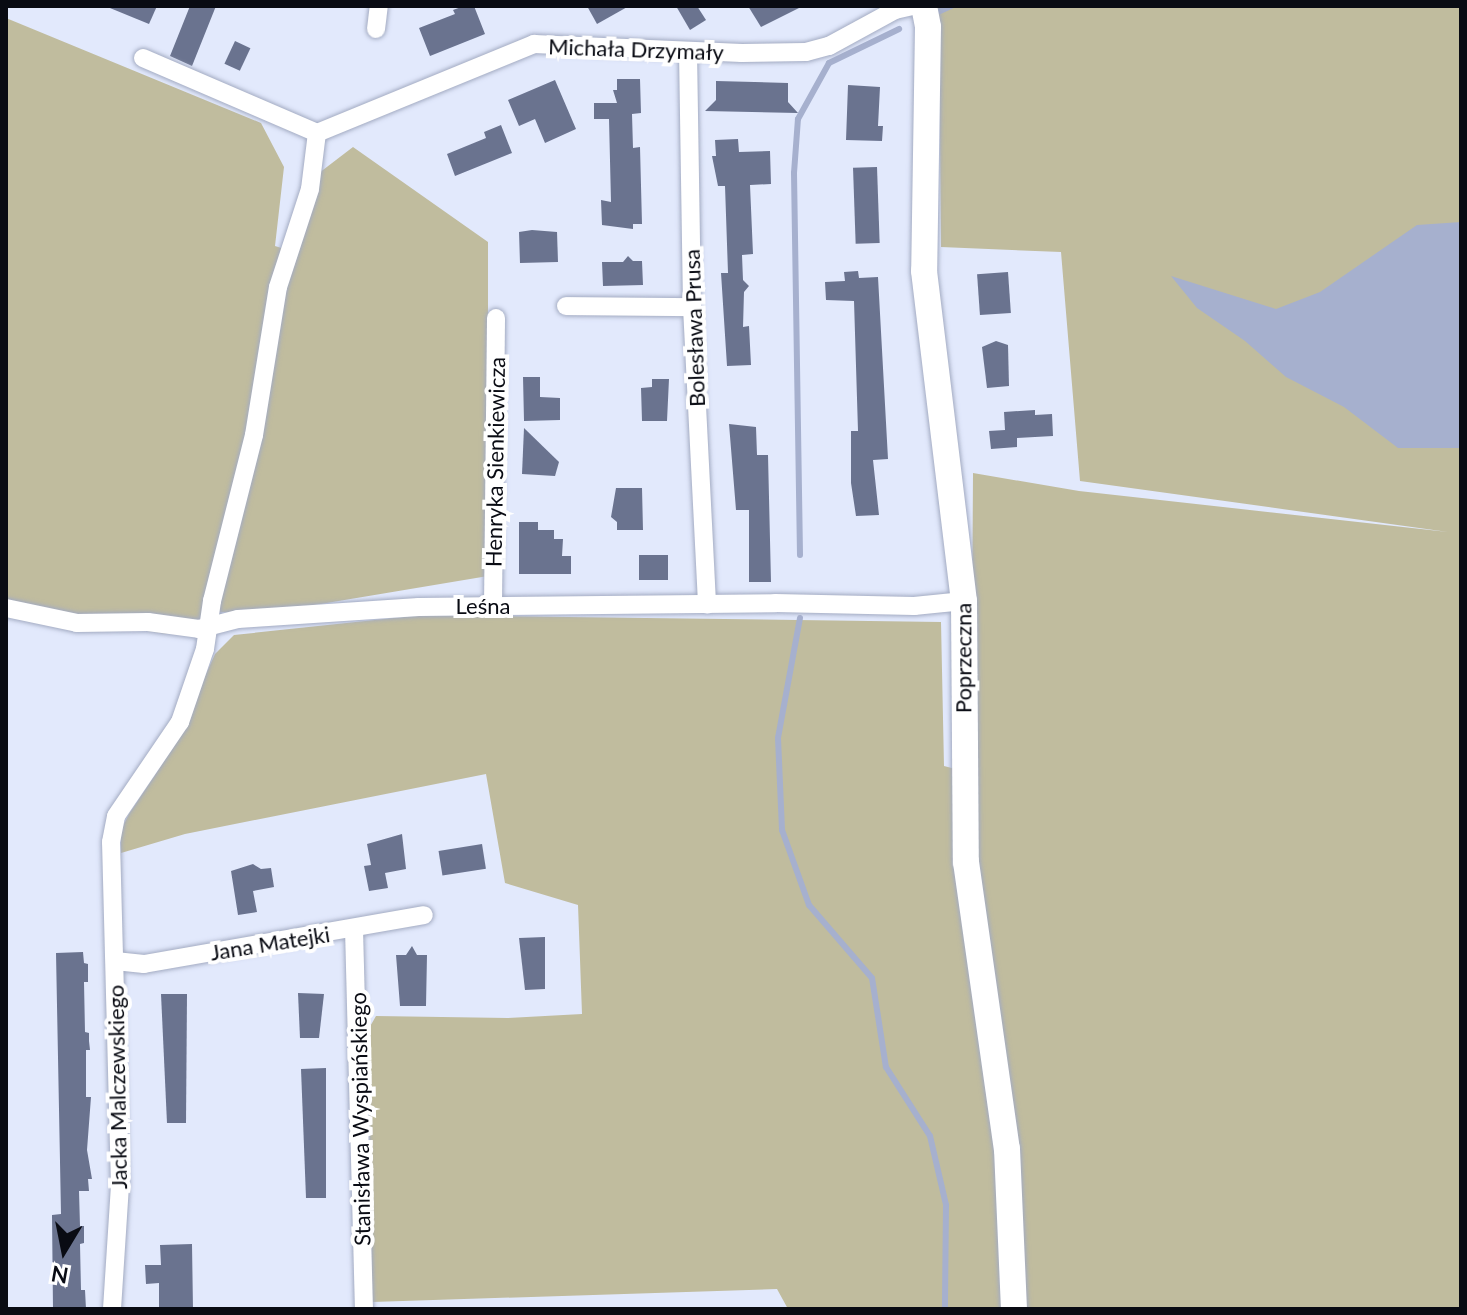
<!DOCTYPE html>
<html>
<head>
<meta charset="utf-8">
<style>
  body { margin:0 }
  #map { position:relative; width:1467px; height:1315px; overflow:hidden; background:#e2e9fc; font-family:Lato,sans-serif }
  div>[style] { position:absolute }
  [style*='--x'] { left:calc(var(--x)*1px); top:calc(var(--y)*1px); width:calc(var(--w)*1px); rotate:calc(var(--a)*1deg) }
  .green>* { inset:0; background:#c0bc9e }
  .water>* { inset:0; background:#a6b0ce }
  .stream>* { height:6px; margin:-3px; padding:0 3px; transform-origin:3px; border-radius:3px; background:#a6b0ce }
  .building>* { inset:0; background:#6a738f; transform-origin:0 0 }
  .roads { filter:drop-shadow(0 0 2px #a3abc2) drop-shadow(0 0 2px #a3abc2) }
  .street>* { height:18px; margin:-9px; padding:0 9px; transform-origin:9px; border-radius:9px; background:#fff }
  .secondary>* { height:26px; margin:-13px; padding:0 13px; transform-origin:13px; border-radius:13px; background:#fff }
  span { translate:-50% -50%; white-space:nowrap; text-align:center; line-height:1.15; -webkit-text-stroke:8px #fff; paint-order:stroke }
  .street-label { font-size:22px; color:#090b13 }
  .frame { position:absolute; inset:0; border:8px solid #090b13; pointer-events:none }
  .north { position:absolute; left:24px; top:1211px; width:80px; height:80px; -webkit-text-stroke:6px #fff; paint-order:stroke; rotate:190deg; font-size:22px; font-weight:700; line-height:32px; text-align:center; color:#090b13 }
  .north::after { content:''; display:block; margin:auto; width:28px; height:36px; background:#090b13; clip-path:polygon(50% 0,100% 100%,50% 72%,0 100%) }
</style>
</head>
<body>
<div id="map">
  <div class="green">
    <div style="clip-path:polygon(935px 6px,1461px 6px,1461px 1309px,788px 1309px,777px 1289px,372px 1302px,368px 1030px,376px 1016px,508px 1018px,582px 1014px,578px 905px,505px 883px,486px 774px,185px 834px,121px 853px,121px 830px,129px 814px,173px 748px,215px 654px,234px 635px,422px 615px,941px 622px,944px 766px,971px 773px,973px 473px,1079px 491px,1448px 532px,1080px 481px,1061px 252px,941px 247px,939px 23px)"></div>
    <div style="clip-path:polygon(6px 18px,261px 123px,284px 167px,275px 246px,294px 252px,319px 173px,353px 147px,488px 242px,488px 576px,261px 614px,203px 611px,201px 629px,166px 634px,33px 613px,6px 605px)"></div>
  </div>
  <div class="water">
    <div style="clip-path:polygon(1461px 222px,1461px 448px,1398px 448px,1344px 407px,1286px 377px,1245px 341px,1197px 308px,1171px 276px,1276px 309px,1320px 292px,1417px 225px)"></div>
  </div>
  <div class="stream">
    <div style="--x:940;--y:11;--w:12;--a:-24"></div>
    <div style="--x:800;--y:555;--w:382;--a:-90.9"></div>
    <div style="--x:794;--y:173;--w:54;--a:-85.8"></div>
    <div style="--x:798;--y:119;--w:64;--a:-61"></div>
    <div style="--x:829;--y:63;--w:78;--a:-25.9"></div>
    <div style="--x:800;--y:618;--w:122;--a:100.4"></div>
    <div style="--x:778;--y:738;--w:92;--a:87.5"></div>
    <div style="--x:782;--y:830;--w:80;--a:70.2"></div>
    <div style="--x:809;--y:905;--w:96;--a:49.2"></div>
    <div style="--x:872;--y:978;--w:90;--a:81.1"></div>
    <div style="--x:886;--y:1067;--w:82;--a:57.5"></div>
    <div style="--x:930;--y:1136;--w:71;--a:76.9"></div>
    <div style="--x:946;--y:1205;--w:104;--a:90.6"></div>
  </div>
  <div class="building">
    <div style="clip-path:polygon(105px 6px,157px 6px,149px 24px)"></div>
    <div style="clip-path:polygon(190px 6px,216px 6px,192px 66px,170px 56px)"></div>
    <div style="clip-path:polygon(464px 6px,474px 6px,485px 34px,430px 56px,419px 28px,455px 14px,453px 10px)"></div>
    <div style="clip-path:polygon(587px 6px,629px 6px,597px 24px)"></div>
    <div style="clip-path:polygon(676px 6px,697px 6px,706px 20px,690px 30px)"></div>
    <div style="clip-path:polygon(748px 6px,803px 6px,761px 27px)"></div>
    <div style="left:235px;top:41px;width:17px;height:25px;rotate:25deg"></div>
    <div style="clip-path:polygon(617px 79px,640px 79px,641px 113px,632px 114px,633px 148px,640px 147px,642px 224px,633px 224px,633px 229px,602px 225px,601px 200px,611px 202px,609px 119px,594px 119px,594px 103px,617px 103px,613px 90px,617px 90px)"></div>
    <div style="clip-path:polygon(555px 80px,576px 129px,545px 143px,535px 119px,519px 126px,508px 100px)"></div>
    <div style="clip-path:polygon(716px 81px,788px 83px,788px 102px,798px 113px,705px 111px,716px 100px)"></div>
    <div style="clip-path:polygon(848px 85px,880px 87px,878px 126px,883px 126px,882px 141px,846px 140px)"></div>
    <div style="clip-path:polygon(501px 125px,512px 153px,455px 176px,447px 154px,486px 138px,484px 132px)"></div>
    <div style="clip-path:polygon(738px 139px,739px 152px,770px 151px,771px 184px,750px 185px,753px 254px,742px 255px,743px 280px,749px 286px,744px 292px,743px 327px,749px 326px,751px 365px,727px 366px,721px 273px,728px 273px,725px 186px,718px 186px,712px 156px,716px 156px,715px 140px)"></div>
    <div style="left:877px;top:167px;width:76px;height:24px;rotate:88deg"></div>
    <div style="clip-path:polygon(532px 230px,557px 232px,558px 262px,520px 263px,519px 232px)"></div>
    <div style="clip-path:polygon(628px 256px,633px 261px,642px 261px,643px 285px,603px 286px,602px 262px,623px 262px)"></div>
    <div style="clip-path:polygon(858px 271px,859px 278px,878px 277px,888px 459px,873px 460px,879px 515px,856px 516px,851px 483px,851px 431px,858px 431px,854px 301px,826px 300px,825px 282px,845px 281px,844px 272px)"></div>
    <div style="left:1008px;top:272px;width:41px;height:31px;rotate:86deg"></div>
    <div style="clip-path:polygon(996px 341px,1008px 345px,1009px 386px,987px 388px,982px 347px)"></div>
    <div style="clip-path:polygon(523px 377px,540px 377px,540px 397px,560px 398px,560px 420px,524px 421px)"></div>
    <div style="clip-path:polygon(652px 379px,669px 379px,667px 421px,642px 421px,641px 388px,652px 387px)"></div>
    <div style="clip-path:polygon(1035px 410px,1035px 415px,1052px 414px,1053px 436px,1017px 438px,1017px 447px,991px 449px,989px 431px,1005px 430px,1004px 412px)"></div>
    <div style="clip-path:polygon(729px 424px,756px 427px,757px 455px,768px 455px,771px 582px,749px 582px,749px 510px,736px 510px)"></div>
    <div style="clip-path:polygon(524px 428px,559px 462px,555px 476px,522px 474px)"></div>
    <div style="clip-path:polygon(616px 488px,642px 488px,643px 530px,617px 530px,617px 522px,611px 517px)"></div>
    <div style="clip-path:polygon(519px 522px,538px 522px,538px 530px,554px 530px,554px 539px,563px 539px,562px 556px,571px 556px,571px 574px,519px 574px)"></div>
    <div style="left:668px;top:555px;width:25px;height:29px;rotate:90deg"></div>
    <div style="clip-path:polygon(402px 834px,406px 869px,385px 873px,388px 888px,369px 891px,364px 866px,371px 865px,367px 844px)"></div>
    <div style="left:482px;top:844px;width:25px;height:44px;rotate:81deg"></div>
    <div style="clip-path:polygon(253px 864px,261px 869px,271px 868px,274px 887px,253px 891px,257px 912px,238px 915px,231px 871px)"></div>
    <div style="clip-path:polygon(545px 937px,545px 989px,525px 990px,519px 938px)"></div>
    <div style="clip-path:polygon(412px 946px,417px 955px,427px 955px,426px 1006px,400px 1006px,396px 955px,406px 955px)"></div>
    <div style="clip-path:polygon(83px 952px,84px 963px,88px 964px,88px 982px,84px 982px,85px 1032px,89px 1033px,89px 1041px,90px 1050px,86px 1050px,86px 1097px,91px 1097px,87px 1150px,92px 1179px,88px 1179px,89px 1191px,79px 1191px,80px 1226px,84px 1226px,84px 1243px,80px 1244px,81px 1290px,85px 1290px,86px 1309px,53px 1309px,52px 1215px,61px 1214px,56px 953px)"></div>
    <div style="clip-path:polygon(298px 993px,324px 994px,319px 1038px,300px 1038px)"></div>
    <div style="clip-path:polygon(161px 994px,187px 994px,186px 1123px,167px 1123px)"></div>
    <div style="clip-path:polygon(326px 1068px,326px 1198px,306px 1198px,301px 1069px)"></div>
    <div style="clip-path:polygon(192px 1244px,193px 1309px,159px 1309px,159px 1283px,146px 1284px,145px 1265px,161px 1265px,160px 1245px)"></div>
  </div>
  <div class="roads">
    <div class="street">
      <div style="--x:376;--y:29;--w:23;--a:-83"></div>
      <div style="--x:688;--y:51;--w:256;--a:89.1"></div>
      <div style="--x:692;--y:307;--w:298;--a:87.1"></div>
      <div style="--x:143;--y:58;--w:189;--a:23.3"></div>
      <div style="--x:317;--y:133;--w:235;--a:-22.3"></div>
      <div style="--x:534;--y:44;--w:208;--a:2.5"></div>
      <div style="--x:742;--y:53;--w:64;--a:-0.9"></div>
      <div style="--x:806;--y:52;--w:24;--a:-15"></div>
      <div style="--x:829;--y:46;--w:75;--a:-28.6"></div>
      <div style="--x:895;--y:10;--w:18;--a:-13"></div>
      <div style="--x:566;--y:306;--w:126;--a:0.5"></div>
      <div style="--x:493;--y:606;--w:288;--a:-89.4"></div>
      <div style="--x:6;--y:608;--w:73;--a:11.9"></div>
      <div style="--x:77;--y:623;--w:71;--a:-0.8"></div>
      <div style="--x:148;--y:622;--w:51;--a:7.8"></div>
      <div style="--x:199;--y:629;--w:40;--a:-14.4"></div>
      <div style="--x:238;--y:619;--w:181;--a:-3.8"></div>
      <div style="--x:419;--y:607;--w:356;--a:-0.6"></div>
      <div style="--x:775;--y:603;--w:139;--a:1.2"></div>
      <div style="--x:914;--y:606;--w:50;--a:-5.7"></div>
      <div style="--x:354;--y:929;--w:380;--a:88.5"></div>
      <div style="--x:115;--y:961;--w:29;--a:6"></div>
      <div style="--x:144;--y:964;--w:284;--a:-9.9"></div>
      <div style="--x:112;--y:1309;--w:124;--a:-86.3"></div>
      <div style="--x:120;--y:1185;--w:343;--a:-91.5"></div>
      <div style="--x:111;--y:842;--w:26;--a:-79"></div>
      <div style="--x:116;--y:816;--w:114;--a:-55.8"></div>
      <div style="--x:180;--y:722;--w:77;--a:-71.1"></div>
      <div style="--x:205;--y:649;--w:49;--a:-81.7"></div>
      <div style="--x:212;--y:601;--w:171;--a:-75.8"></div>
      <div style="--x:254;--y:435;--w:150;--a:-80.8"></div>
      <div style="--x:278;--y:287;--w:103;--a:-71.9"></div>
      <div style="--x:310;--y:189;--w:56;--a:-82.9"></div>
    </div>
    <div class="secondary">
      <div style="--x:924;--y:6;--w:21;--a:79"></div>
      <div style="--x:928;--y:27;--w:244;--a:90.9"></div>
      <div style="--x:924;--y:271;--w:332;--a:83.1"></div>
      <div style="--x:964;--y:601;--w:261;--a:89.6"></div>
      <div style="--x:966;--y:862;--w:290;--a:81.9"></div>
      <div style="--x:1007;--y:1149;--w:160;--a:87.5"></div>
    </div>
  </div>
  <div class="street-label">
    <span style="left:636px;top:49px;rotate:2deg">Michała Drzymały</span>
    <span style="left:694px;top:328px;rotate:-92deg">Bolesława Prusa</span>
    <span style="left:495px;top:462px;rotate:-89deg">Henryka Sienkiewicza</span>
    <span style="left:483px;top:606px">Leśna</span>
    <span style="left:963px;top:658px;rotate:-90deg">Poprzeczna</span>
    <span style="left:270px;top:943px;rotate:-9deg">Jana Matejki</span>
    <span style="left:117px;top:1087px;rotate:-91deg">Jacka Malczewskiego</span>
    <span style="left:360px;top:1119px;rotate:-91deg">Stanisława Wyspiańskiego</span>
  </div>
  <div class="frame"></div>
  <div class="north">N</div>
</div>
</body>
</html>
